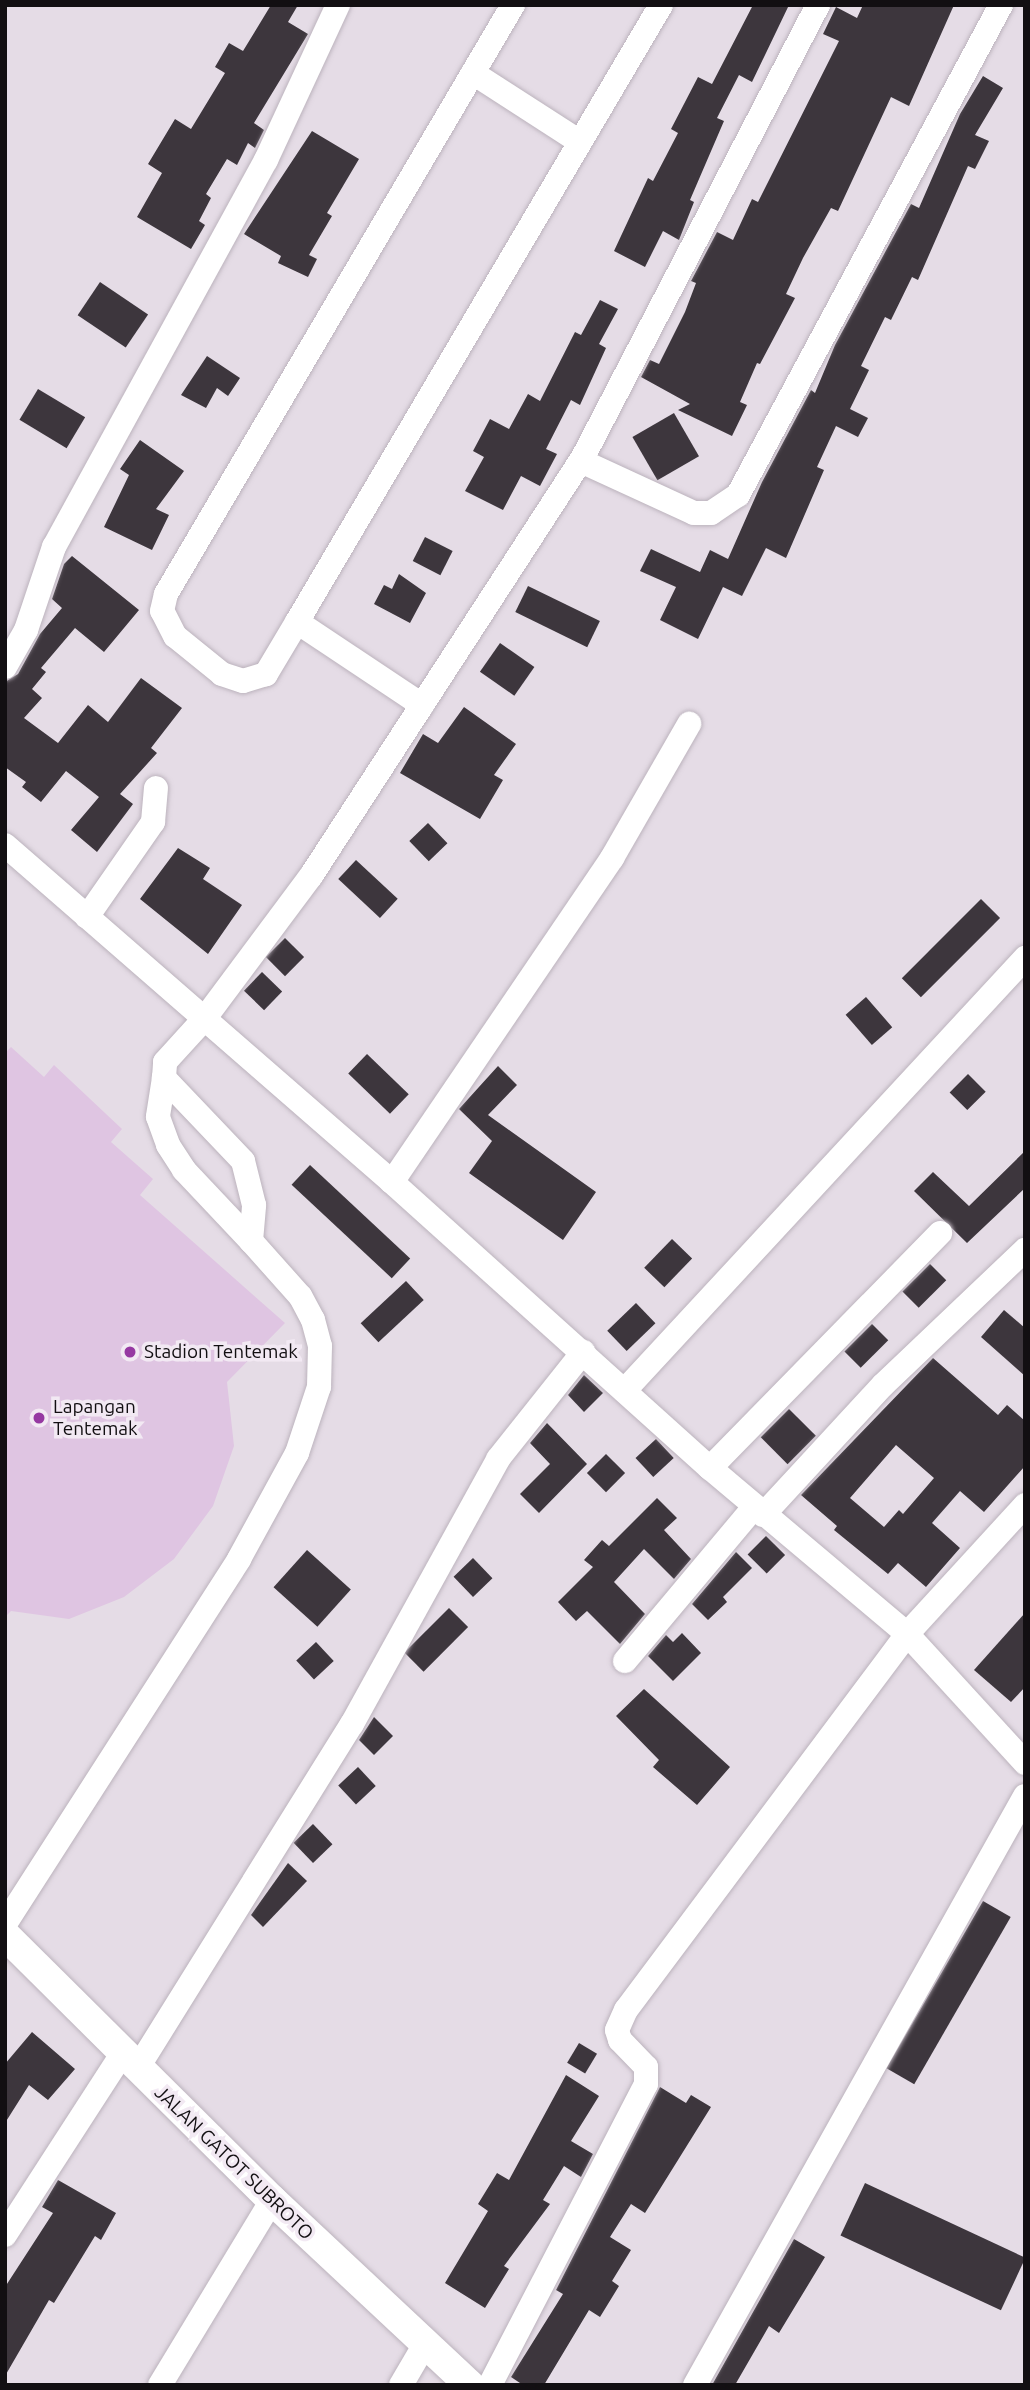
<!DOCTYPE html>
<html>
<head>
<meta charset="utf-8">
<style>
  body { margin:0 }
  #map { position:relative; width:1030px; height:2390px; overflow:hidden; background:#e5dce6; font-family:Ubuntu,sans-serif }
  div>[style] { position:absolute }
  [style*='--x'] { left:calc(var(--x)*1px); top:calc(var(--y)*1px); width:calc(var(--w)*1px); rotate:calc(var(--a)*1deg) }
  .green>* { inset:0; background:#dfc5e2 }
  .building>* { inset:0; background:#3d363d; transform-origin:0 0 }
  .roads { filter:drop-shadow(0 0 2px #bcb3bd) drop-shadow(0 0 2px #bcb3bd) }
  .minor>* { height:24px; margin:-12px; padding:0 12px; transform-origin:12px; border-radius:12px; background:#fff }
  .tertiary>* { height:30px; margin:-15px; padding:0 15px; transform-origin:15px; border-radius:15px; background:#fff }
  .dots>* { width:19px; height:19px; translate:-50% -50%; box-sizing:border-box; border:4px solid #f2e9f3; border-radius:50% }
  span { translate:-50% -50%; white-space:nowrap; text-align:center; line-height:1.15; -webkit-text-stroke:7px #f2e9f3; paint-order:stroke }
  .poi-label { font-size:19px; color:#120f12 }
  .left { translate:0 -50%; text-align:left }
  .street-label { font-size:19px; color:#120f12 }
  .frame { position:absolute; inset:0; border:7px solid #120f12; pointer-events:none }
</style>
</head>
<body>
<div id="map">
  <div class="green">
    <div style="clip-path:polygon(11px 1047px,44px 1077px,54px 1065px,122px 1129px,111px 1142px,153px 1179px,140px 1195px,285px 1323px,227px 1382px,234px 1446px,213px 1506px,174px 1559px,124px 1597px,69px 1619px,11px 1611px,5px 1617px,5px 1053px)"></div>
  </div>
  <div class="building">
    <div style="clip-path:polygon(271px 5px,298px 5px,288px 22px,308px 34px,254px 123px,264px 130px,255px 148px,248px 143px,237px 165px,227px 159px,206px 194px,211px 198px,199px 221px,205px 225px,191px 249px,137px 217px,162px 173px,148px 164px,175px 119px,191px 129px,225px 73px,215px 67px,229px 43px,243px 51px)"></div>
    <div style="clip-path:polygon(753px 5px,789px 5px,752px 82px,739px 75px,717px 118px,724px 121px,690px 200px,694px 202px,679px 240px,663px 231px,645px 267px,614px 251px,648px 178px,653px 181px,678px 133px,671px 129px,698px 77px,712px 84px)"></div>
    <div style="clip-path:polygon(863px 5px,954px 5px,909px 106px,891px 97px,838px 211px,831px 208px,803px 258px,786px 294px,795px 298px,760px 364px,757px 363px,740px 402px,747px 405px,732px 436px,678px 410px,690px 404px,641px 377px,650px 360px,659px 364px,685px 312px,696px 283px,691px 281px,717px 232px,733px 240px,752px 199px,758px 202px,839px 41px,823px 34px,836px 7px,857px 18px)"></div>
    <div style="clip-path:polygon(983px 76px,1003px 88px,975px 135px,989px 141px,975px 169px,968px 166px,918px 280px,912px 277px,891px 320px,885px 317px,861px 366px,869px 370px,850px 409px,868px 418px,858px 437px,836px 426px,817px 467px,824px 470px,786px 558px,766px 548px,742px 596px,723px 587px,698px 639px,660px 620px,676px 587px,640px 571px,651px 549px,700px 572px,710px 550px,728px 559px,762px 482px,811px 390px,815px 393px,835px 345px,911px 204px,919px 208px,960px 114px)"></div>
    <div style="clip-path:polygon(312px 131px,359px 159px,327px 213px,332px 216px,309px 255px,317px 259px,308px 277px,278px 263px,281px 256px,244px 234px)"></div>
    <div style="left:100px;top:282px;width:58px;height:40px;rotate:34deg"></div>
    <div style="clip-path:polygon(600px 300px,618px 309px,599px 344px,606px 348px,580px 405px,571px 400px,546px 449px,557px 454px,540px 486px,521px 476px,503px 510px,465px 491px,484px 457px,473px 451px,490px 419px,509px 429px,528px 394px,540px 401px,575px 332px,581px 335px)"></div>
    <div style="clip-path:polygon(207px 356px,240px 378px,228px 396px,217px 388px,206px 408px,181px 395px)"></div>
    <div style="left:38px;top:389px;width:55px;height:36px;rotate:31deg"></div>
    <div style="left:674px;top:413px;width:50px;height:48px;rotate:60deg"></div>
    <div style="clip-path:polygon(140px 440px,184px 471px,156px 509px,169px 515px,152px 550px,104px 527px,129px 475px,120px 469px)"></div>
    <div style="left:425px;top:537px;width:31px;height:27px;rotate:27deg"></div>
    <div style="clip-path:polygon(72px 556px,139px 610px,104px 652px,75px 628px,41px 668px,46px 672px,32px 689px,42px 698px,24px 718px,58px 743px,88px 705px,108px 722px,141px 678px,182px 708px,151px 748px,157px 753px,120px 794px,133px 804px,97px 852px,71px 830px,99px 797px,66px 771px,41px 802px,22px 787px,26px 782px,5px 767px,5px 682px,18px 674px,40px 634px,62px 608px,52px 599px,64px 564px)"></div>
    <div style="clip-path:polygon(399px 574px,426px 593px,410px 623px,374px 604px,384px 585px,392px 589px)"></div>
    <div style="left:528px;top:586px;width:80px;height:29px;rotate:26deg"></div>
    <div style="left:500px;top:643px;width:42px;height:35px;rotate:35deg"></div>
    <div style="clip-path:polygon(464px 707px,516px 744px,494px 775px,503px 780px,480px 819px,400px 773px,423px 734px,438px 743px)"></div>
    <div style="left:428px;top:823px;width:28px;height:26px;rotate:46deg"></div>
    <div style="clip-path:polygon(178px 848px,210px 868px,203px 879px,242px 905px,208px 954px,140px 899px)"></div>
    <div style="left:356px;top:860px;width:57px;height:26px;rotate:43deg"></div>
    <div style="left:981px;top:899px;width:27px;height:112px;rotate:45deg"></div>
    <div style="left:285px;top:938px;width:27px;height:27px;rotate:45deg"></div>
    <div style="left:262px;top:972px;width:28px;height:26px;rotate:44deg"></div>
    <div style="left:866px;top:997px;width:40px;height:27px;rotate:49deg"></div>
    <div style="left:367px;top:1054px;width:58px;height:27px;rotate:44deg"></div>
    <div style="clip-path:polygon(498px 1066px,517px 1085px,488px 1115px,596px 1192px,563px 1240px,469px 1173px,492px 1141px,459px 1109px)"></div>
    <div style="left:968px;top:1074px;width:25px;height:26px;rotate:45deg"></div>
    <div style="clip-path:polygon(1025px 1151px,1025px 1188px,967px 1243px,914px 1191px,933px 1172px,969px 1206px)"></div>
    <div style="left:310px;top:1165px;width:137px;height:27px;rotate:43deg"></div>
    <div style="left:672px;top:1239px;width:28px;height:40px;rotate:44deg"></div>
    <div style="left:930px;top:1264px;width:23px;height:39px;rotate:45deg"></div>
    <div style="left:406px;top:1281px;width:26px;height:62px;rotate:47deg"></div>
    <div style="left:636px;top:1303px;width:28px;height:40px;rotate:46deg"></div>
    <div style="clip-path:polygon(1004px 1310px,1025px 1328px,1025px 1376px,981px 1337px)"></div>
    <div style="left:872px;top:1324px;width:23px;height:39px;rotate:45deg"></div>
    <div style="clip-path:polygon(evenodd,933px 1358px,998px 1415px,1007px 1405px,1025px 1421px,1025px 1466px,984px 1512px,960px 1491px,932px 1523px,960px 1548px,926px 1587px,898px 1563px,888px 1574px,834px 1530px,837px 1526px,801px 1495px,933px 1358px,896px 1445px,934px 1478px,903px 1514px,899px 1510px,884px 1527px,850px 1498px,896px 1445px)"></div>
    <div style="clip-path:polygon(584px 1375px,603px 1393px,584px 1412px,568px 1395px)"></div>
    <div style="left:789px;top:1409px;width:38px;height:40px;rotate:45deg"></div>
    <div style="clip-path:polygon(547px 1423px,587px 1464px,539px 1513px,520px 1494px,550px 1464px,530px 1443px)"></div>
    <div style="left:656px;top:1439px;width:26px;height:28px;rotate:47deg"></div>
    <div style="left:606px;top:1454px;width:27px;height:27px;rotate:45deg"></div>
    <div style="clip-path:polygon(657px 1498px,677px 1518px,664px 1530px,691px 1559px,674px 1579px,644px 1549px,614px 1582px,645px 1614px,620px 1644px,587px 1611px,576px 1621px,558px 1602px,593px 1567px,584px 1560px,602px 1540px,609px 1546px)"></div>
    <div style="left:766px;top:1536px;width:27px;height:26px;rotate:45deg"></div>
    <div style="left:307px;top:1550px;width:59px;height:50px;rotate:42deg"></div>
    <div style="clip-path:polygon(736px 1552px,752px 1568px,723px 1597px,727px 1602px,708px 1620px,692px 1604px)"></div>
    <div style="left:473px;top:1558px;width:28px;height:27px;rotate:46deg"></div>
    <div style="left:449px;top:1608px;width:27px;height:63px;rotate:45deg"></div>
    <div style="clip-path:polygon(1025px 1613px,1025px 1687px,1011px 1702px,974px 1670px)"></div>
    <div style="clip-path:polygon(682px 1633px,701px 1653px,673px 1681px,648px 1656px,666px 1635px,673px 1642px)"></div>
    <div style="left:316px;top:1642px;width:26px;height:27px;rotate:47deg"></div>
    <div style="clip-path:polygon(644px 1689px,730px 1767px,697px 1805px,653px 1767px,659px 1760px,616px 1716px)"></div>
    <div style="clip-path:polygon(374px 1717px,393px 1736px,374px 1755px,359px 1740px)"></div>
    <div style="left:358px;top:1767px;width:26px;height:27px;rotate:47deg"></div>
    <div style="left:313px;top:1824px;width:28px;height:27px;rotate:46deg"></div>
    <div style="clip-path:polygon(288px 1863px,307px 1881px,263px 1927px,251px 1915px)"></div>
    <div style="left:983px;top:1901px;width:32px;height:193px;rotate:30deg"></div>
    <div style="clip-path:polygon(32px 2032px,75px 2069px,48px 2100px,29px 2085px,5px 2123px,5px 2064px)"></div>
    <div style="left:579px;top:2043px;width:21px;height:23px;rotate:31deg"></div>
    <div style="clip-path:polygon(566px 2075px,599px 2096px,571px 2141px,593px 2154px,581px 2177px,564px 2166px,543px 2200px,550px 2204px,504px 2266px,509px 2269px,485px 2308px,445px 2283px,488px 2211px,478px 2204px,497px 2173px,509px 2180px)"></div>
    <div style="clip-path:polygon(660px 2087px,686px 2103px,691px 2095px,711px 2107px,645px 2213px,631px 2204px,610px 2237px,631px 2250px,612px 2281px,619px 2286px,600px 2317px,589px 2310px,544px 2385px,523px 2385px,511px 2377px,563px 2294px,556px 2290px)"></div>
    <div style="clip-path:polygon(58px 2180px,116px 2213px,101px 2240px,95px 2236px,54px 2303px,49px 2300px,5px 2376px,5px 2287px,53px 2213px,42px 2207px)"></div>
    <div style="left:865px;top:2183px;width:177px;height:58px;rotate:25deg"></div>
    <div style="clip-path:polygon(794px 2239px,825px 2257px,779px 2333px,769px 2326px,735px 2385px,712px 2385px)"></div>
  </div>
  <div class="roads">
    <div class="minor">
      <div style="--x:473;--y:73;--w:127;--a:32.8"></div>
      <div style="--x:581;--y:461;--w:124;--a:24.7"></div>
      <div style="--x:694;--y:513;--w:17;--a:0"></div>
      <div style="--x:711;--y:513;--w:32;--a:-34"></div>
      <div style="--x:738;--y:495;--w:556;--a:-61.78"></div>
      <div style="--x:297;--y:622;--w:61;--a:120.8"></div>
      <div style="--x:266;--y:674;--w:24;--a:163"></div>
      <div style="--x:243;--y:681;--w:22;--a:-162"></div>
      <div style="--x:222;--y:674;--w:60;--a:-141"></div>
      <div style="--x:175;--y:636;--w:28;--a:-117"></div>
      <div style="--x:162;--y:611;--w:17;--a:-77"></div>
      <div style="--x:166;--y:594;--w:684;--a:-59.5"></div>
      <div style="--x:5;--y:667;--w:43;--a:-60.4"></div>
      <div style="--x:26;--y:630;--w:88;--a:-71.4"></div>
      <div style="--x:54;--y:547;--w:441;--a:-61.3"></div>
      <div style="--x:266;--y:160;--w:171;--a:-65.1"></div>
      <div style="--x:422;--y:705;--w:150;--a:-146.4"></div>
      <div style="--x:297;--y:622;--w:716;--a:-59.46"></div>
      <div style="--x:5;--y:845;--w:513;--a:41.05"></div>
      <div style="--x:392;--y:1182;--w:428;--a:42"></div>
      <div style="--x:710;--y:1468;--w:258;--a:40.1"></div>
      <div style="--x:907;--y:1634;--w:175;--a:47.5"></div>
      <div style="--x:87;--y:917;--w:116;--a:-55.2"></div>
      <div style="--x:153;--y:822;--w:34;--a:-85"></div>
      <div style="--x:164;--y:1078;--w:39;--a:99"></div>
      <div style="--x:158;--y:1117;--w:30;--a:70"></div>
      <div style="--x:168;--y:1145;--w:30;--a:57"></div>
      <div style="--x:184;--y:1170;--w:98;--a:46.7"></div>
      <div style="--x:392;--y:1182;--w:392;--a:-55.8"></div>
      <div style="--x:612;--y:858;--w:155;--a:-60.1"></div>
      <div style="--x:625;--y:1390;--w:589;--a:-47.2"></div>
      <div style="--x:710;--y:1468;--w:329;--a:-45.6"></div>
      <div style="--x:763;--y:1515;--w:177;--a:-47.3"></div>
      <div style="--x:883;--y:1385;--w:196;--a:-43.6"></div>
      <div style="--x:625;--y:1661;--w:201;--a:-50"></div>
      <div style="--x:5;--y:1924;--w:434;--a:-57.3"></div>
      <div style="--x:239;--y:1559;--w:121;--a:-61.3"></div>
      <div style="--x:297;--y:1453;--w:70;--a:-71.6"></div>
      <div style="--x:319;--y:1387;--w:41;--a:-88.6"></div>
      <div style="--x:320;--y:1346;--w:27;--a:-105"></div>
      <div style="--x:313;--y:1320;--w:27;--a:-118"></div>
      <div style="--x:300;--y:1296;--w:74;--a:-131.7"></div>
      <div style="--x:251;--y:1241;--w:36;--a:-85"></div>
      <div style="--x:254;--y:1205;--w:45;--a:-104"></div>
      <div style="--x:243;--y:1161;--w:115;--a:-133.6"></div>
      <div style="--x:164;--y:1078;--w:16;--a:-86"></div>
      <div style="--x:165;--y:1062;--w:59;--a:-47.7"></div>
      <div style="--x:205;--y:1018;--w:177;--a:-53.3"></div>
      <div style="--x:311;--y:876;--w:495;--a:-57"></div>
      <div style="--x:581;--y:461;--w:514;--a:-62.54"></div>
      <div style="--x:137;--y:2069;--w:407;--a:-58.1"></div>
      <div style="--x:352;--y:1724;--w:303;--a:-61.1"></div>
      <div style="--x:498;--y:1459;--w:137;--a:-51.5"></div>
      <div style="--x:5;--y:2235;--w:216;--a:-57.1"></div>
      <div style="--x:160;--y:2385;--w:216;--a:-58.8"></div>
      <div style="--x:401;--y:2385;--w:48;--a:-59.7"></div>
      <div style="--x:490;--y:2385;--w:339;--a:-62.6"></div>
      <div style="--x:646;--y:2084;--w:17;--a:-90"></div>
      <div style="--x:646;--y:2067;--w:37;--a:-134"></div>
      <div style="--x:620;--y:2040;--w:10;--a:-107"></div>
      <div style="--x:617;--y:2030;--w:22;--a:-66"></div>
      <div style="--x:626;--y:2010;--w:469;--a:-53.2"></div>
      <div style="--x:907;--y:1634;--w:175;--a:-47.5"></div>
      <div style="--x:695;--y:2385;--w:675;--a:-60.74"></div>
    </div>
    <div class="tertiary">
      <div style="--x:5;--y:1935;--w:376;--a:44.8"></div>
      <div style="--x:272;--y:2200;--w:271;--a:43.1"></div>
    </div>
  </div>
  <div class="dots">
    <div style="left:130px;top:1352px;background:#9639a2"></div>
    <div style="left:39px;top:1418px;background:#9639a2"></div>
  </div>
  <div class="poi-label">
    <span class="left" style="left:144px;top:1352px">Stadion Tentemak</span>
    <span class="left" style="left:53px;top:1418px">Lapangan<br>Tentemak</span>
  </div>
  <div class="street-label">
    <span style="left:234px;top:2163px;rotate:44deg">JALAN GATOT SUBROTO</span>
  </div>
  <div class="frame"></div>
</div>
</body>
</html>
